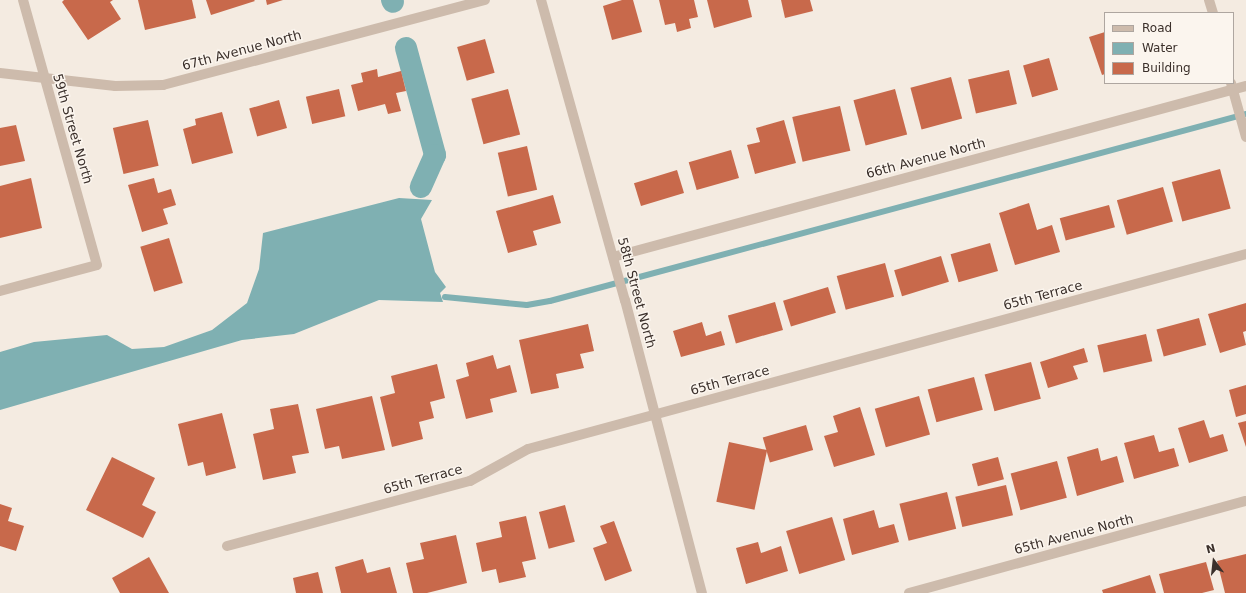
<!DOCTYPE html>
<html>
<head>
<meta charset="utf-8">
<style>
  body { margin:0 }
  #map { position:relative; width:1246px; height:593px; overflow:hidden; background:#f4ebe1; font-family:"DejaVu Sans",sans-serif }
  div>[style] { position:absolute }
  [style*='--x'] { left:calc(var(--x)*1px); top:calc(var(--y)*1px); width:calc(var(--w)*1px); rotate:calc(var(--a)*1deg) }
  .water>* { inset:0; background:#7fb0b2 }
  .stream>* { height:6px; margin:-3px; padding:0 3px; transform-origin:3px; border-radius:3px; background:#7fb0b2 }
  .canal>* { height:22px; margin:-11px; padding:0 11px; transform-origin:11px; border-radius:11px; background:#7fb0b2 }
  .building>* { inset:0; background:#c8694b; transform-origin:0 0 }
  .minor>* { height:10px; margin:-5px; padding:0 5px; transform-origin:5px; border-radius:5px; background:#cdbbac }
  .tertiary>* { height:10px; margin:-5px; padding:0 5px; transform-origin:5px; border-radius:5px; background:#cdbbac }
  span { translate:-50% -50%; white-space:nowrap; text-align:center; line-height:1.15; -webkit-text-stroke:3px #fbf5ee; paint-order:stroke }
  .street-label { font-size:13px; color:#3b302b }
  .legend { position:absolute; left:1104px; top:12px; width:130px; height:72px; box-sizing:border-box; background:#fbf5ee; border:1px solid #aea6a0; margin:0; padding:5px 7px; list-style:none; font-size:12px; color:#3b302b }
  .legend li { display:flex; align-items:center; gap:8px; height:20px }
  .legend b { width:20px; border:1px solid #aea6a0 }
  .north { position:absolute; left:1194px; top:541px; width:40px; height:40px; -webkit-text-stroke:3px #fbf5ee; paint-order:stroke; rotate:345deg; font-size:11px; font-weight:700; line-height:16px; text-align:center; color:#3b302b }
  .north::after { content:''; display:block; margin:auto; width:14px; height:18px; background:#3b302b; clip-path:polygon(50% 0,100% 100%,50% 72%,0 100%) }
</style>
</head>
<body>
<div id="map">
  <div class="water">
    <div style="clip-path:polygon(399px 198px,432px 200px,421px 219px,435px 272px,446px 287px,440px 293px,443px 302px,379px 300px,294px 334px,242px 340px,0 410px,0 352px,34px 342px,107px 335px,132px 349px,164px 347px,212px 330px,247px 303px,259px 269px,263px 233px)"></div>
  </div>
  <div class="stream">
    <div style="--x:445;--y:297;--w:82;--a:5.6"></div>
    <div style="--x:527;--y:305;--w:23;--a:-10"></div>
    <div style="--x:550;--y:301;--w:721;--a:-15.04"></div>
  </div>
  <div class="canal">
    <div style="--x:392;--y:0;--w:2;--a:63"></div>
    <div style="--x:406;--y:48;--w:111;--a:74.8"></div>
    <div style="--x:435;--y:155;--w:35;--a:114"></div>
  </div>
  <div class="building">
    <div style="clip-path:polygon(64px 0,113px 0,110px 2px,121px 19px,88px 40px,62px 2px)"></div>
    <div style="clip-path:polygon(138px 0,192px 0,196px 18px,145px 30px)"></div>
    <div style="clip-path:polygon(206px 0,254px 0,255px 1px,211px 15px)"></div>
    <div style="clip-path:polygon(266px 0,283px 0,267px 5px)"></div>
    <div style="clip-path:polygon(622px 0,633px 0,642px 32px,612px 40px,603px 6px)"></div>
    <div style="clip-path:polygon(659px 0,694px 0,698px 17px,689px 19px,691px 28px,677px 32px,675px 23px,665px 25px)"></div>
    <div style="clip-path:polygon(707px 0,748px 0,752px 17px,714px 28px)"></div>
    <div style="clip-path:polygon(781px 0,810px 0,813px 11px,785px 18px)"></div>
    <div style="clip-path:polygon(1105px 32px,1105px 74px,1102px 75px,1089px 37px)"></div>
    <div style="left:485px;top:39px;width:35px;height:29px;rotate:74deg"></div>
    <div style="left:1049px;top:58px;width:33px;height:27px;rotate:74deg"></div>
    <div style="clip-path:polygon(377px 69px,378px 77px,401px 71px,406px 91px,396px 93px,401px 111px,388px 114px,385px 104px,358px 111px,351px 85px,363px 82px,361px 73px)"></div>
    <div style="left:1009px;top:70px;width:35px;height:42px;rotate:77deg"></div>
    <div style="left:951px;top:77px;width:43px;height:42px;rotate:75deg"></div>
    <div style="left:339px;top:89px;width:28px;height:34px;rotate:77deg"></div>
    <div style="left:508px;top:89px;width:47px;height:38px;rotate:75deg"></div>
    <div style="left:895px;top:89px;width:47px;height:43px;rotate:75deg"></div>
    <div style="left:279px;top:100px;width:29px;height:31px;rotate:74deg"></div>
    <div style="left:840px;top:106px;width:46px;height:49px;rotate:77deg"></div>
    <div style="clip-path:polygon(222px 112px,233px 153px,192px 164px,183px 129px,196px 125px,195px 119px)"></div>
    <div style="left:148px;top:120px;width:47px;height:36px;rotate:77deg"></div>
    <div style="clip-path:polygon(784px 120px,796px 163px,755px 174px,747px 145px,760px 142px,756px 128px)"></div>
    <div style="clip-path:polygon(16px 125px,25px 161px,0 166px,0 128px)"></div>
    <div style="left:527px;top:146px;width:45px;height:30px;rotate:77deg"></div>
    <div style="left:731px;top:150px;width:29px;height:44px;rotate:74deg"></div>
    <div style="left:1220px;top:169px;width:41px;height:50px;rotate:75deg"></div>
    <div style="left:677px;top:170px;width:24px;height:45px;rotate:73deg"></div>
    <div style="clip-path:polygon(31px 178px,42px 228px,0 238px,0 186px)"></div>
    <div style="clip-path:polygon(154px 178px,158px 193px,171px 189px,176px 205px,163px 209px,168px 224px,142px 232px,128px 185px)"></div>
    <div style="left:1163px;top:187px;width:36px;height:48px;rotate:74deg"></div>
    <div style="clip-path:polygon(553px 195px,561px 223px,533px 231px,537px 245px,508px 253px,496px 211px)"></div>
    <div style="clip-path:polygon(1029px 203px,1037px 230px,1052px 225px,1060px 252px,1015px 265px,999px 213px)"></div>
    <div style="left:1109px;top:205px;width:23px;height:51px;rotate:75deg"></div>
    <div style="left:169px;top:238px;width:47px;height:30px;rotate:73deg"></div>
    <div style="left:990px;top:243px;width:29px;height:41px;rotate:74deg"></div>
    <div style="left:941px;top:256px;width:27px;height:49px;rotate:73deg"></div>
    <div style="left:885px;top:263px;width:35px;height:50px;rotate:75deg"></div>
    <div style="left:828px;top:287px;width:27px;height:47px;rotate:73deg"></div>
    <div style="left:775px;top:302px;width:29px;height:49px;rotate:74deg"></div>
    <div style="clip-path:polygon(1246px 303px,1246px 331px,1243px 332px,1246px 345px,1220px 353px,1208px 314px)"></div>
    <div style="left:1199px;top:318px;width:28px;height:44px;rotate:75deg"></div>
    <div style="clip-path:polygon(702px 322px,706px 336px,721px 331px,725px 345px,681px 357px,673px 331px)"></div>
    <div style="clip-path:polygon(588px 324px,594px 351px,580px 354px,584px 368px,556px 374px,559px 388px,531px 394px,519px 340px)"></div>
    <div style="left:1146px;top:334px;width:28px;height:50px;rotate:77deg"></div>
    <div style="clip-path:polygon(1084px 348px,1088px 362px,1073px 366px,1078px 379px,1048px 388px,1040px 362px)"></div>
    <div style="clip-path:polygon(493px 355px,497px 369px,510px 365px,517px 392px,490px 399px,493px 412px,466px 419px,456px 380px,469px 376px,466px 363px)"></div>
    <div style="left:1031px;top:362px;width:38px;height:48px;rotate:75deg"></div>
    <div style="clip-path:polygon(437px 364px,445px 398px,430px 402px,434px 418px,419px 422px,423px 439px,392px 447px,380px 397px,395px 393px,391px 376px)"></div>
    <div style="left:974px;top:377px;width:34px;height:48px;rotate:75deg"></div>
    <div style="clip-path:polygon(1246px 385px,1246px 414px,1236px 417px,1229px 390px)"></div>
    <div style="clip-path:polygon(372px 396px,385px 450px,342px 459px,339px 446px,325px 449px,316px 409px)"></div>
    <div style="left:919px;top:396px;width:40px;height:46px;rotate:74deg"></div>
    <div style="clip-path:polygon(298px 404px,309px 453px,292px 456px,296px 473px,263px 480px,253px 434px,274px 429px,270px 409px)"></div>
    <div style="clip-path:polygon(860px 407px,875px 455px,834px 467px,824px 436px,838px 432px,833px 416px)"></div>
    <div style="clip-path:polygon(222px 413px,236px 468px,206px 476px,203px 462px,188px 466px,178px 424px)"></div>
    <div style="clip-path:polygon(1204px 420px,1210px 438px,1223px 434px,1228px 451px,1189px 463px,1178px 428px)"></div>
    <div style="clip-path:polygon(1246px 421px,1246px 447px,1238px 423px)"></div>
    <div style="left:806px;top:425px;width:26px;height:45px;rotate:74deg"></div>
    <div style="clip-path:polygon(1154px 435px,1159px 452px,1174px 448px,1179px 466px,1134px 479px,1124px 443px)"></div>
    <div style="left:729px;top:442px;width:39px;height:61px;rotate:12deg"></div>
    <div style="clip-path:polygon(1098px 448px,1101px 461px,1117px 456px,1124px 482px,1077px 496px,1067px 457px)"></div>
    <div style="clip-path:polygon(112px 457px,155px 478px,142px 505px,156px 512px,143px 538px,86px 510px)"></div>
    <div style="left:998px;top:457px;width:23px;height:27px;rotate:75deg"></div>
    <div style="left:1057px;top:461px;width:38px;height:48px;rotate:75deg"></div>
    <div style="left:1006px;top:485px;width:31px;height:52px;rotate:77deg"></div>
    <div style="left:947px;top:492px;width:38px;height:49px;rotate:76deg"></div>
    <div style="clip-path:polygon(0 504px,12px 508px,8px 521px,24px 526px,16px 551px,0 546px)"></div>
    <div style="left:565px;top:505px;width:38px;height:27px;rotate:75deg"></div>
    <div style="clip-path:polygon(874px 510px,879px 528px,894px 524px,899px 542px,852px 555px,843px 519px)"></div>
    <div style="clip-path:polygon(526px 516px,536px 559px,522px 562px,526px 577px,499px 583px,496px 569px,482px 572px,476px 543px,502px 537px,499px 522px)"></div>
    <div style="left:832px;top:517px;width:45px;height:48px;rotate:73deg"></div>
    <div style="clip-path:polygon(614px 521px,632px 571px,605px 581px,593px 548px,607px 543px,600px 526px)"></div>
    <div style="clip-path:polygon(456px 535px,467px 583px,427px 593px,413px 593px,406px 563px,424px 559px,420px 543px)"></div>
    <div style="clip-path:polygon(758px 542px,761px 553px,781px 546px,788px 571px,746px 584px,736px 548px)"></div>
    <div style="clip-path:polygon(1246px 554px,1246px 593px,1225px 593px,1217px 561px)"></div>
    <div style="clip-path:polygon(149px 557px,169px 593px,120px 593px,112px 578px)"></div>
    <div style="clip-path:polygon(363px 559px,367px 573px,390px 567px,397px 593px,341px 593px,335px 567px)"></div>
    <div style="clip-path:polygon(1206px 562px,1214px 590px,1202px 593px,1164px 593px,1159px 574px)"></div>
    <div style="clip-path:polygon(318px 572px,323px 593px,296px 593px,293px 578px)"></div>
    <div style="clip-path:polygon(1150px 575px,1156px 593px,1103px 593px,1102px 590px)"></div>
  </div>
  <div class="minor">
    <div style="--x:1209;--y:0;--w:14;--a:73"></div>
    <div style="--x:0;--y:73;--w:116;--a:6.4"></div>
    <div style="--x:115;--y:86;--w:48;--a:-1.2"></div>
    <div style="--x:163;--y:85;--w:333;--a:-14.8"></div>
    <div style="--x:1231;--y:83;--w:56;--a:74.5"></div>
    <div style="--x:613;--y:257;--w:656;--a:-15.12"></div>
    <div style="--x:0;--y:291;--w:100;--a:-15"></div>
    <div style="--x:97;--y:265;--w:275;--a:-105.6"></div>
    <div style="--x:227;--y:546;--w:252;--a:-15"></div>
    <div style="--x:470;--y:481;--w:66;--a:-28.9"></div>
    <div style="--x:528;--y:449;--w:744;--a:-15.19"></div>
    <div style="--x:909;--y:593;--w:349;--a:-15.3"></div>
  </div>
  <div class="tertiary">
    <div style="--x:541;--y:0;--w:312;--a:74.4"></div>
    <div style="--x:625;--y:300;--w:303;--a:75.3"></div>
  </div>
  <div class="street-label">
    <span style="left:242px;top:51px;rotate:-15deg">67th Avenue North</span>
    <span style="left:72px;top:129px;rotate:74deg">59th Street North</span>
    <span style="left:926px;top:159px;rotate:-15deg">66th Avenue North</span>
    <span style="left:636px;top:293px;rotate:75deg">58th Street North</span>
    <span style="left:1043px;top:296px;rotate:-15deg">65th Terrace</span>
    <span style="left:730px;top:381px;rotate:-15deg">65th Terrace</span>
    <span style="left:423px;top:480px;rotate:-15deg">65th Terrace</span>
    <span style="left:1074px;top:535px;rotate:-15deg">65th Avenue North</span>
  </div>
  <ul class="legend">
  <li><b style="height:5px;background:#cdbbac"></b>Road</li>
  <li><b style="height:11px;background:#7fb0b2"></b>Water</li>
  <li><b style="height:11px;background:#c8694b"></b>Building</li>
  </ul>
  <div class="north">N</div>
</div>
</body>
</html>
